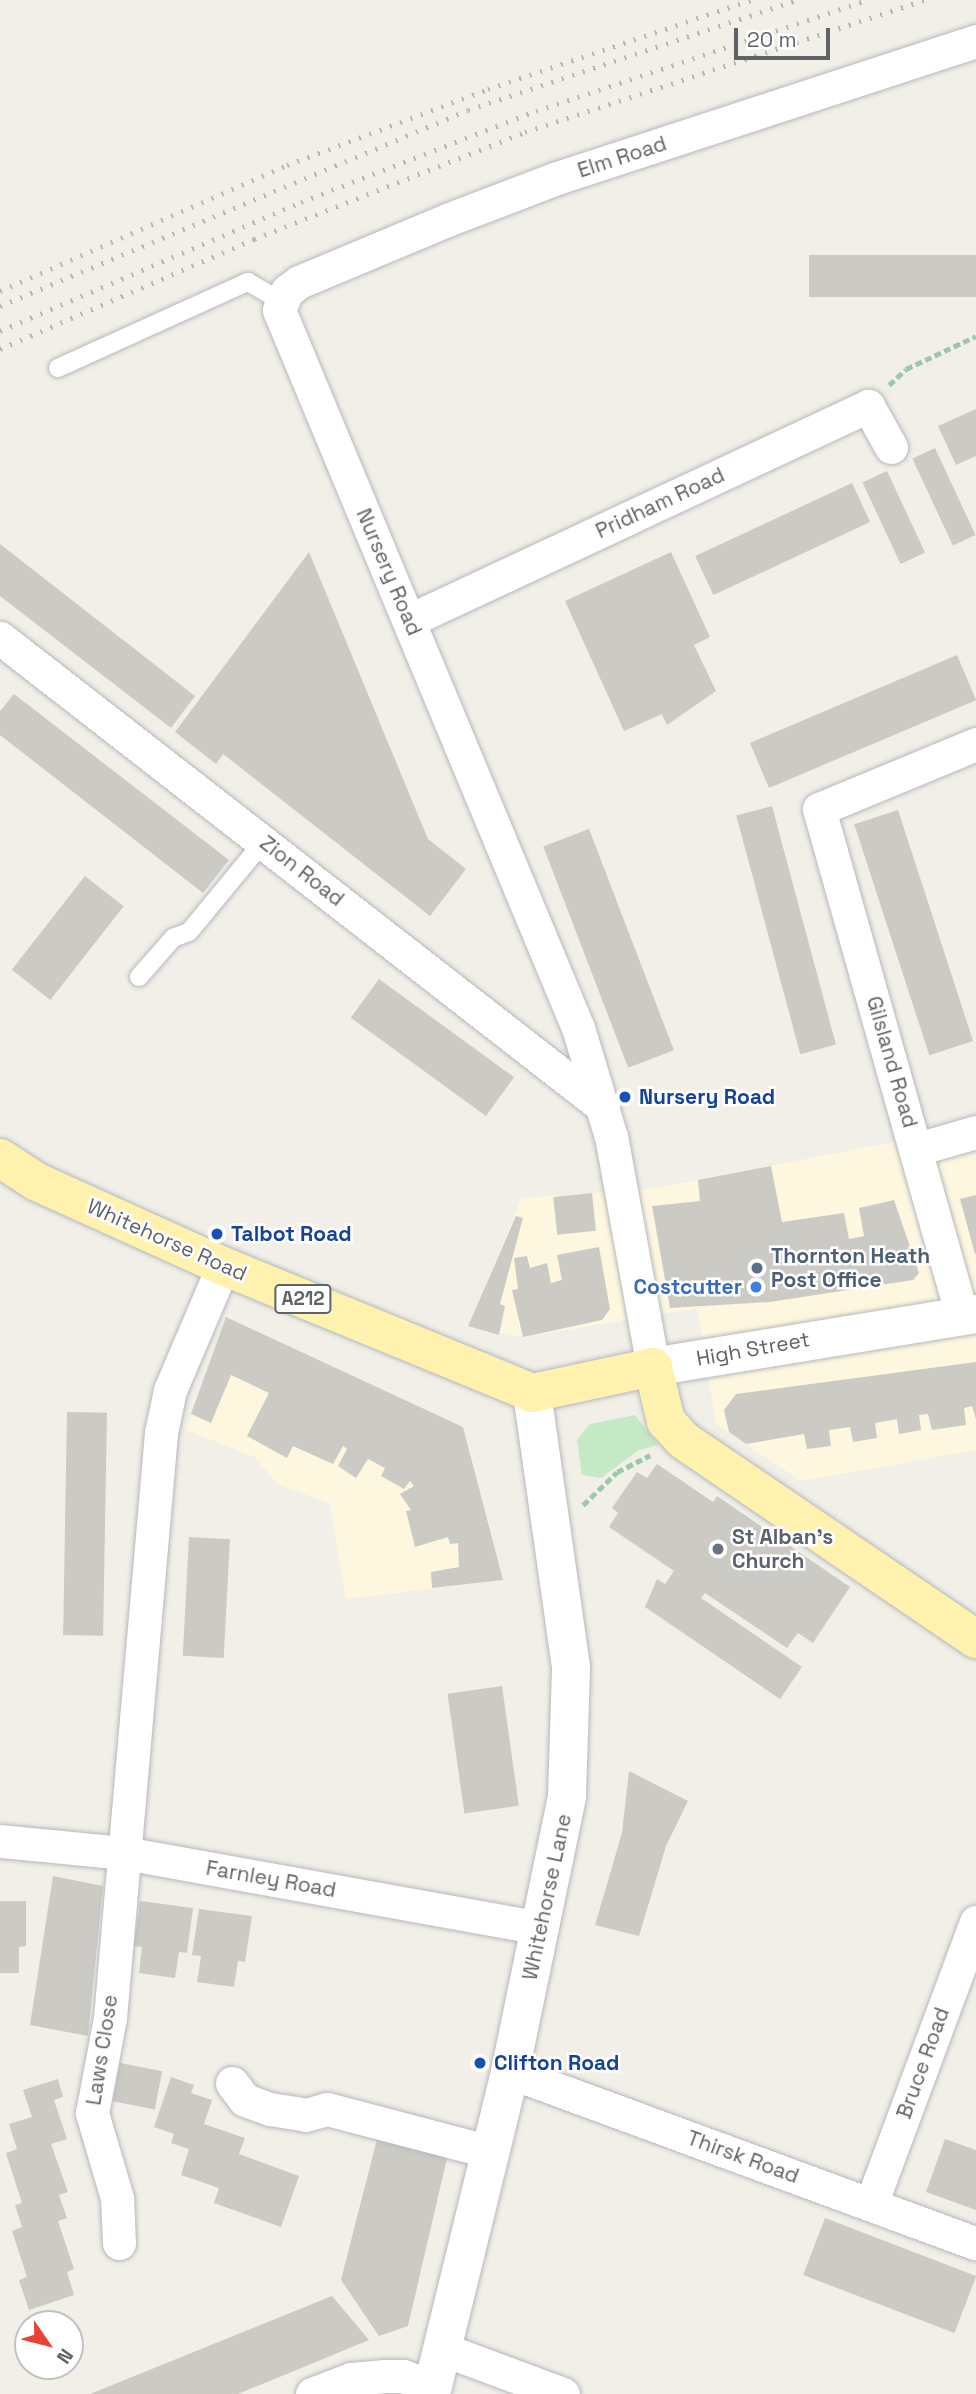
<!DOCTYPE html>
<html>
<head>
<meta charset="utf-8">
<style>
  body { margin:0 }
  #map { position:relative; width:976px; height:2394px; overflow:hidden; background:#f1efe8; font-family:"Space Grotesk",sans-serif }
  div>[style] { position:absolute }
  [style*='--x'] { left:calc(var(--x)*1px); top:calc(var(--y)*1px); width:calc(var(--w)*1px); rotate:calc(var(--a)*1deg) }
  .commercial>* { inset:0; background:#fef7e0 }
  .green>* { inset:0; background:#c5e8c5 }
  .building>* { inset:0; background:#cccac5; transform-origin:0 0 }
  .path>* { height:4.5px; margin-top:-2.25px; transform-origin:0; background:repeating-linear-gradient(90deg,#9cc7a9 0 7px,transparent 0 10.5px) }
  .roads { filter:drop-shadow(0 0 2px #b5b8bc) drop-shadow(0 0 2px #b5b8bc) }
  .lane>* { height:18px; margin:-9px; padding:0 9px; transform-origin:9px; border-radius:9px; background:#fff }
  .street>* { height:33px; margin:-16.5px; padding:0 16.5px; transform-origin:16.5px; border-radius:16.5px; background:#fff }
  .secondary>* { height:38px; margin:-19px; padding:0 19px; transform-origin:19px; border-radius:19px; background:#fff }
  .primary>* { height:38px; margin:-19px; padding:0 19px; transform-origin:19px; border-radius:19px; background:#fff2af }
  .rail>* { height:5px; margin-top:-2.5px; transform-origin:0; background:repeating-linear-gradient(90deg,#b6b7b8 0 2px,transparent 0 11px) }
  .dots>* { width:19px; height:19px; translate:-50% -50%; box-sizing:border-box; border:4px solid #fff; border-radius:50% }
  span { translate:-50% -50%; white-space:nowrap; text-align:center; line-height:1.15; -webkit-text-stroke:5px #fff; paint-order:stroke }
  .shield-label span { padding:2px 5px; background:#fff; border:2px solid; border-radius:5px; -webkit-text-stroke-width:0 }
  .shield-label { font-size:19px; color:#5f6368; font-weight:700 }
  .street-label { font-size:21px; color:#5f6368 }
  .transit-label { font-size:21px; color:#164399; font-weight:700 }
  .left { translate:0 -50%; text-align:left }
  .service-label { font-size:21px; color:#4e5e75; font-weight:700 }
  .shop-label { font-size:21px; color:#366cbe; font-weight:700 }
  .right { translate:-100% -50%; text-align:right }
  .worship-label { font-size:21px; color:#5b616d; font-weight:700 }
  .north { position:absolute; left:14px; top:2310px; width:70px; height:70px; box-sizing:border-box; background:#fff; border:2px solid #bfc1c3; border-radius:50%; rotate:125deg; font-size:19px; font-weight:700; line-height:28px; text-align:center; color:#5f6368 }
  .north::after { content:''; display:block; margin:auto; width:24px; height:32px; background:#ea4335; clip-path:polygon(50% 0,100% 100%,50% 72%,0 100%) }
  .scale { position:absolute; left:734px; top:28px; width:96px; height:32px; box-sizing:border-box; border:4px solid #5f6368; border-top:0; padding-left:9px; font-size:21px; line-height:24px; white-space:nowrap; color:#5f6368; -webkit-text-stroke:5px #fff; paint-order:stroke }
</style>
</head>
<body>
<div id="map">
  <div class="commercial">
    <div style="clip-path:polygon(976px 1121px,976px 1450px,801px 1481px,716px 1424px,697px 1308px,523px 1337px,468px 1326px,522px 1198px,651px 1189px,941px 1133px)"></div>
    <div style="clip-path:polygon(226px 1317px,463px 1427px,503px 1580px,346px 1599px,330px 1503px,278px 1485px,256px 1458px,186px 1430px)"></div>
  </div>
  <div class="green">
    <div style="clip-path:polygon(635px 1415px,658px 1445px,639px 1450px,601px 1478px,582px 1475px,577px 1440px,583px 1432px,590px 1424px)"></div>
  </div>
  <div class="building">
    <div style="left:976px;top:255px;width:42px;height:167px;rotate:90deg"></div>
    <div style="clip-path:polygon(976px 409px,976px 456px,956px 465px,938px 426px)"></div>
    <div style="left:935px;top:448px;width:96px;height:25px;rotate:65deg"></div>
    <div style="left:887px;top:471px;width:90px;height:27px;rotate:65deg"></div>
    <div style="left:852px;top:483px;width:43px;height:173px;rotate:65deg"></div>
    <div style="clip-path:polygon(0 544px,195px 696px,171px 728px,0 596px)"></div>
    <div style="clip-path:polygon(309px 552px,428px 839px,466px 869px,430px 916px,223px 754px,216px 764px,175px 732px)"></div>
    <div style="clip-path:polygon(671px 552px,710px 637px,694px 645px,716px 691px,667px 725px,662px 714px,624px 731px,565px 601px)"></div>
    <div style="left:957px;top:655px;width:49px;height:225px;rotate:67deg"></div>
    <div style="clip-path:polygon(14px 694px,229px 860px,203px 893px,0 735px,0 711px)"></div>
    <div style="left:772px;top:806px;width:247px;height:37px;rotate:75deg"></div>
    <div style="left:898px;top:810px;width:243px;height:46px;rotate:72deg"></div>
    <div style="left:589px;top:829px;width:237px;height:49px;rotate:69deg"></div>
    <div style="left:85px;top:876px;width:49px;height:119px;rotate:38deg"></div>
    <div style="left:379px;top:979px;width:167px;height:48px;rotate:36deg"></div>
    <div style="clip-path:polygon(771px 1166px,782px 1222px,844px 1213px,849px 1239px,864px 1236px,859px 1208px,894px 1200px,919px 1273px,913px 1280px,770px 1302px,670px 1308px,652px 1206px,700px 1201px,698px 1180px)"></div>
    <div style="left:592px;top:1193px;width:38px;height:39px;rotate:84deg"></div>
    <div style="clip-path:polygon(976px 1195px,976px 1254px,975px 1254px,960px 1199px)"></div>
    <div style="clip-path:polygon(516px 1216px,523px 1218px,500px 1304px,505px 1306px,499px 1335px,468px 1326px)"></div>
    <div style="clip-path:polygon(599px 1247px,610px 1309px,602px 1320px,523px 1337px,512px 1290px,518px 1289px,514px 1258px,527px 1256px,530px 1268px,547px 1263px,551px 1283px,562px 1280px,557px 1255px)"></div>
    <div style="clip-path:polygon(226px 1317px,463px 1427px,503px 1580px,432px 1588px,431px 1572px,459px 1567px,458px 1543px,450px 1544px,448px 1537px,415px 1547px,406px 1511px,411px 1510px,400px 1494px,414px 1486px,410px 1481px,404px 1489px,381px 1476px,385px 1468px,368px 1459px,356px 1478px,338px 1466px,347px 1449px,343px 1446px,333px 1464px,293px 1446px,287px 1458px,247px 1436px,269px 1393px,231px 1375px,211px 1423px,191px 1414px)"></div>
    <div style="clip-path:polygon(976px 1362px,976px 1419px,972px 1406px,964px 1408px,966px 1425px,932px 1430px,928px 1414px,919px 1415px,921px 1430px,899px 1434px,897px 1419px,875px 1423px,877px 1438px,853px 1442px,850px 1427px,829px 1430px,831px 1446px,807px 1449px,804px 1434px,746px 1444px,729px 1432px,724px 1410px,736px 1394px)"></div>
    <div style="left:67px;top:1412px;width:40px;height:223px;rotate:1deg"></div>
    <div style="clip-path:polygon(657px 1464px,713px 1502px,717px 1496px,850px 1587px,813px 1643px,798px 1633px,787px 1648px,705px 1593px,701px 1598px,802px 1667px,780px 1699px,645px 1607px,657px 1579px,665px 1584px,674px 1571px,609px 1527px,618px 1513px,612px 1508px,637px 1472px,647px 1478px)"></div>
    <div style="left:189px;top:1537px;width:41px;height:119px;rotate:3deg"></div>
    <div style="left:502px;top:1686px;width:121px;height:55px;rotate:82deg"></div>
    <div style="clip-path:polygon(629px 1771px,688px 1801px,666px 1846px,639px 1936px,595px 1925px,622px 1833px)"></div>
    <div style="clip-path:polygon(53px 1876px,103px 1886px,88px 2036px,30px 2025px)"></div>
    <div style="clip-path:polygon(0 1901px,26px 1901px,26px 1946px,19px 1947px,19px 1973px,0 1973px)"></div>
    <div style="clip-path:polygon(140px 1901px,193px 1908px,187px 1953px,179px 1952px,175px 1978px,139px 1973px,142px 1947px,134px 1946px)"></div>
    <div style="clip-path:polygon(199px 1909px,252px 1916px,245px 1962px,238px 1961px,234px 1987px,197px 1982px,201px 1956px,192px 1955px)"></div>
    <div style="left:120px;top:2063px;width:43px;height:39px;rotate:11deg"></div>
    <div style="clip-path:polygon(171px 2077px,194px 2085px,191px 2093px,212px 2100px,204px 2124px,245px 2138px,239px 2154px,299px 2176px,281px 2227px,214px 2203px,219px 2188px,181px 2175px,189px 2149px,171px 2143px,174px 2134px,154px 2127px)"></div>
    <div style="clip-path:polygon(58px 2079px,63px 2097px,54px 2100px,67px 2139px,51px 2144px,68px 2192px,59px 2195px,67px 2218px,58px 2221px,74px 2269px,67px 2272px,74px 2295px,29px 2310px,19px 2280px,27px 2277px,12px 2231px,22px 2227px,15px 2205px,22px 2203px,6px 2153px,17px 2149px,9px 2124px,32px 2117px,23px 2090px)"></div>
    <div style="clip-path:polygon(378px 2135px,448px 2154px,408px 2326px,379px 2336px,341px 2280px)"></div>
    <div style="clip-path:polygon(945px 2139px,976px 2150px,976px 2210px,926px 2192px)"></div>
    <div style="left:825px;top:2218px;width:162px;height:61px;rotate:21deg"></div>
    <div style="clip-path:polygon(332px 2296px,369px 2340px,238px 2394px,90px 2394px)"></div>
  </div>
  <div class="path">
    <div style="--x:889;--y:385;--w:23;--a:-43"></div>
    <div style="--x:906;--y:369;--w:77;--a:-25.2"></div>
    <div style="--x:583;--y:1505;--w:47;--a:-44.1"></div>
    <div style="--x:617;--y:1472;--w:37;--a:-27"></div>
  </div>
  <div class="roads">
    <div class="lane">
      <div style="--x:58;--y:368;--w:209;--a:-24.4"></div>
      <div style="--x:248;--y:282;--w:38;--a:30"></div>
      <div style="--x:139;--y:977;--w:52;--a:-48.9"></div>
      <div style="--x:173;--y:938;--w:17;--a:-21"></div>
      <div style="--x:189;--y:932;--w:118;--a:-50.5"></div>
    </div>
    <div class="street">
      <div style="--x:410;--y:620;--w:506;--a:-25.04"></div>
      <div style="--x:868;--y:406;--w:47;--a:60.7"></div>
      <div style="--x:0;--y:638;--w:764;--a:37.87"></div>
      <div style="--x:917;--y:1149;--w:61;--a:-16.1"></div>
      <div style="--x:962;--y:1316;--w:527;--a:-105.75"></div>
      <div style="--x:819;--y:809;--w:170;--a:-22.5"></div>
      <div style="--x:653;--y:1367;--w:234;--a:-100.3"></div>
      <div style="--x:611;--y:1137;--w:114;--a:-106.8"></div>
      <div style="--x:578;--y:1028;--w:778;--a:-112.61"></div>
      <div style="--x:279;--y:310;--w:21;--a:-67"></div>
      <div style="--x:287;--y:291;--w:15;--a:-37"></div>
      <div style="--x:299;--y:282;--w:160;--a:-22.7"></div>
      <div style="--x:447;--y:220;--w:118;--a:-20.9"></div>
      <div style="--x:557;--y:178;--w:441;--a:-18.1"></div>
      <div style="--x:0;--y:1841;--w:125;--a:5.5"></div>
      <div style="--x:124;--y:1853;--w:424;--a:10.2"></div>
      <div style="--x:510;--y:2072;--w:496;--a:20.2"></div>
      <div style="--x:232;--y:2083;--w:21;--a:53"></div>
      <div style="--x:245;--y:2100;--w:27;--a:20"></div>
      <div style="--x:270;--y:2109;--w:36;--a:9"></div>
      <div style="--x:306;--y:2115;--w:22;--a:-16"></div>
      <div style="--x:327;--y:2109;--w:170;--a:14.7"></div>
      <div style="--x:871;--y:2204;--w:301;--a:-69.6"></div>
      <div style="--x:119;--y:2243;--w:45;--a:-92.5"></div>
      <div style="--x:117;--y:2198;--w:89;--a:-106.4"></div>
      <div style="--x:92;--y:2113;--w:97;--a:-79.3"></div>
      <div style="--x:110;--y:2018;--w:587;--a:-85.02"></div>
      <div style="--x:161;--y:1433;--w:44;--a:-78.2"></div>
      <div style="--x:170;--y:1390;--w:135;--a:-66.9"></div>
      <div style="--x:442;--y:2349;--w:129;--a:20.4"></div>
      <div style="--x:312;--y:2394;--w:42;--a:-21"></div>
      <div style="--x:351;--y:2379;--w:32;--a:-5"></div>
      <div style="--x:383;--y:2376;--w:20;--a:0"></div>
      <div style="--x:403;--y:2376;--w:31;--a:21"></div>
    </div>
    <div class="secondary">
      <div style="--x:653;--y:1367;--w:327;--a:-9.3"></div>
      <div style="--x:431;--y:2394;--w:332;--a:-76.2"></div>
      <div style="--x:510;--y:2072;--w:282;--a:-78.3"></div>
      <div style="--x:567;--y:1796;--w:129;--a:-88.2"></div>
      <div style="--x:571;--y:1667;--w:277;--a:-98.1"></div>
    </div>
    <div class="primary">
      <div style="--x:0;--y:1158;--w:44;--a:33"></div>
      <div style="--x:37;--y:1182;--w:204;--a:24.3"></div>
      <div style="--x:223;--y:1266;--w:334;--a:22.3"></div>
      <div style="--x:532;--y:1393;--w:124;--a:-12.1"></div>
      <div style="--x:653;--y:1367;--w:56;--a:76.5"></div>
      <div style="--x:666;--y:1421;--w:25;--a:48"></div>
      <div style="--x:683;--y:1440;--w:354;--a:34.2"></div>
    </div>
  </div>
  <div class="rail">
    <div style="--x:0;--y:291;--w:313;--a:-23.7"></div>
    <div style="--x:287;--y:165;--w:215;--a:-20.7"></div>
    <div style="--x:488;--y:89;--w:278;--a:-18.7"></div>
    <div style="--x:0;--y:306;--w:507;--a:-22.72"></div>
    <div style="--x:468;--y:110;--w:347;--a:-18.5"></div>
    <div style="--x:0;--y:331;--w:327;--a:-23.2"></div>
    <div style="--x:301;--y:202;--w:252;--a:-21.2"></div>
    <div style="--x:536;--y:111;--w:350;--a:-18.5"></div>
    <div style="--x:0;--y:349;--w:277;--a:-23.4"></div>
    <div style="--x:254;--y:239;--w:291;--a:-21.5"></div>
    <div style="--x:525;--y:132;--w:421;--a:-18.3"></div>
  </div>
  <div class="dots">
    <div style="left:625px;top:1097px;background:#1a4fb4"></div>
    <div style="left:217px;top:1234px;background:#1a4fb4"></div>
    <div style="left:757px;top:1268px;background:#5c6f8a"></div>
    <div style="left:756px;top:1287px;background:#3f7fe0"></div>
    <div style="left:718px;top:1549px;background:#6b7280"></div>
    <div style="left:480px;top:2063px;background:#1a4fb4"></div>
  </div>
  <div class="shield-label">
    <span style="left:303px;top:1299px">A212</span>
  </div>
  <div class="street-label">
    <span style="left:622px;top:157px;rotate:-18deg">Elm Road</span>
    <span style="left:660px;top:503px;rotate:-25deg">Pridham Road</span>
    <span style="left:389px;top:572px;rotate:67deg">Nursery Road</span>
    <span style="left:302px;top:871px;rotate:38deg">Zion Road</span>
    <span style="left:892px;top:1062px;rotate:74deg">Gilsland Road</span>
    <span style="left:167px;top:1240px;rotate:24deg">Whitehorse Road</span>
    <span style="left:753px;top:1349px;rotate:-10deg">High Street</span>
    <span style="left:271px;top:1879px;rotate:10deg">Farnley Road</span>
    <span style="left:547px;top:1897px;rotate:-78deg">Whitehorse Lane</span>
    <span style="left:102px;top:2050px;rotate:-81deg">Laws Close</span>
    <span style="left:923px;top:2063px;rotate:-70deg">Bruce Road</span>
    <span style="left:743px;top:2157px;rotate:20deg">Thirsk Road</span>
  </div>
  <div class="transit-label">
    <span class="left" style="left:639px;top:1097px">Nursery Road</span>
    <span class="left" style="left:231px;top:1234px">Talbot Road</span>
    <span class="left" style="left:494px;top:2063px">Clifton Road</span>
  </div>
  <div class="service-label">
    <span class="left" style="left:771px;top:1268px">Thornton Heath<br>Post Office</span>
  </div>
  <div class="shop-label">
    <span class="right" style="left:742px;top:1287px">Costcutter</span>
  </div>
  <div class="worship-label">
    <span class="left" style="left:732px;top:1549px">St Alban's<br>Church</span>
  </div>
  <div class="north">N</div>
  <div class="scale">20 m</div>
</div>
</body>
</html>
